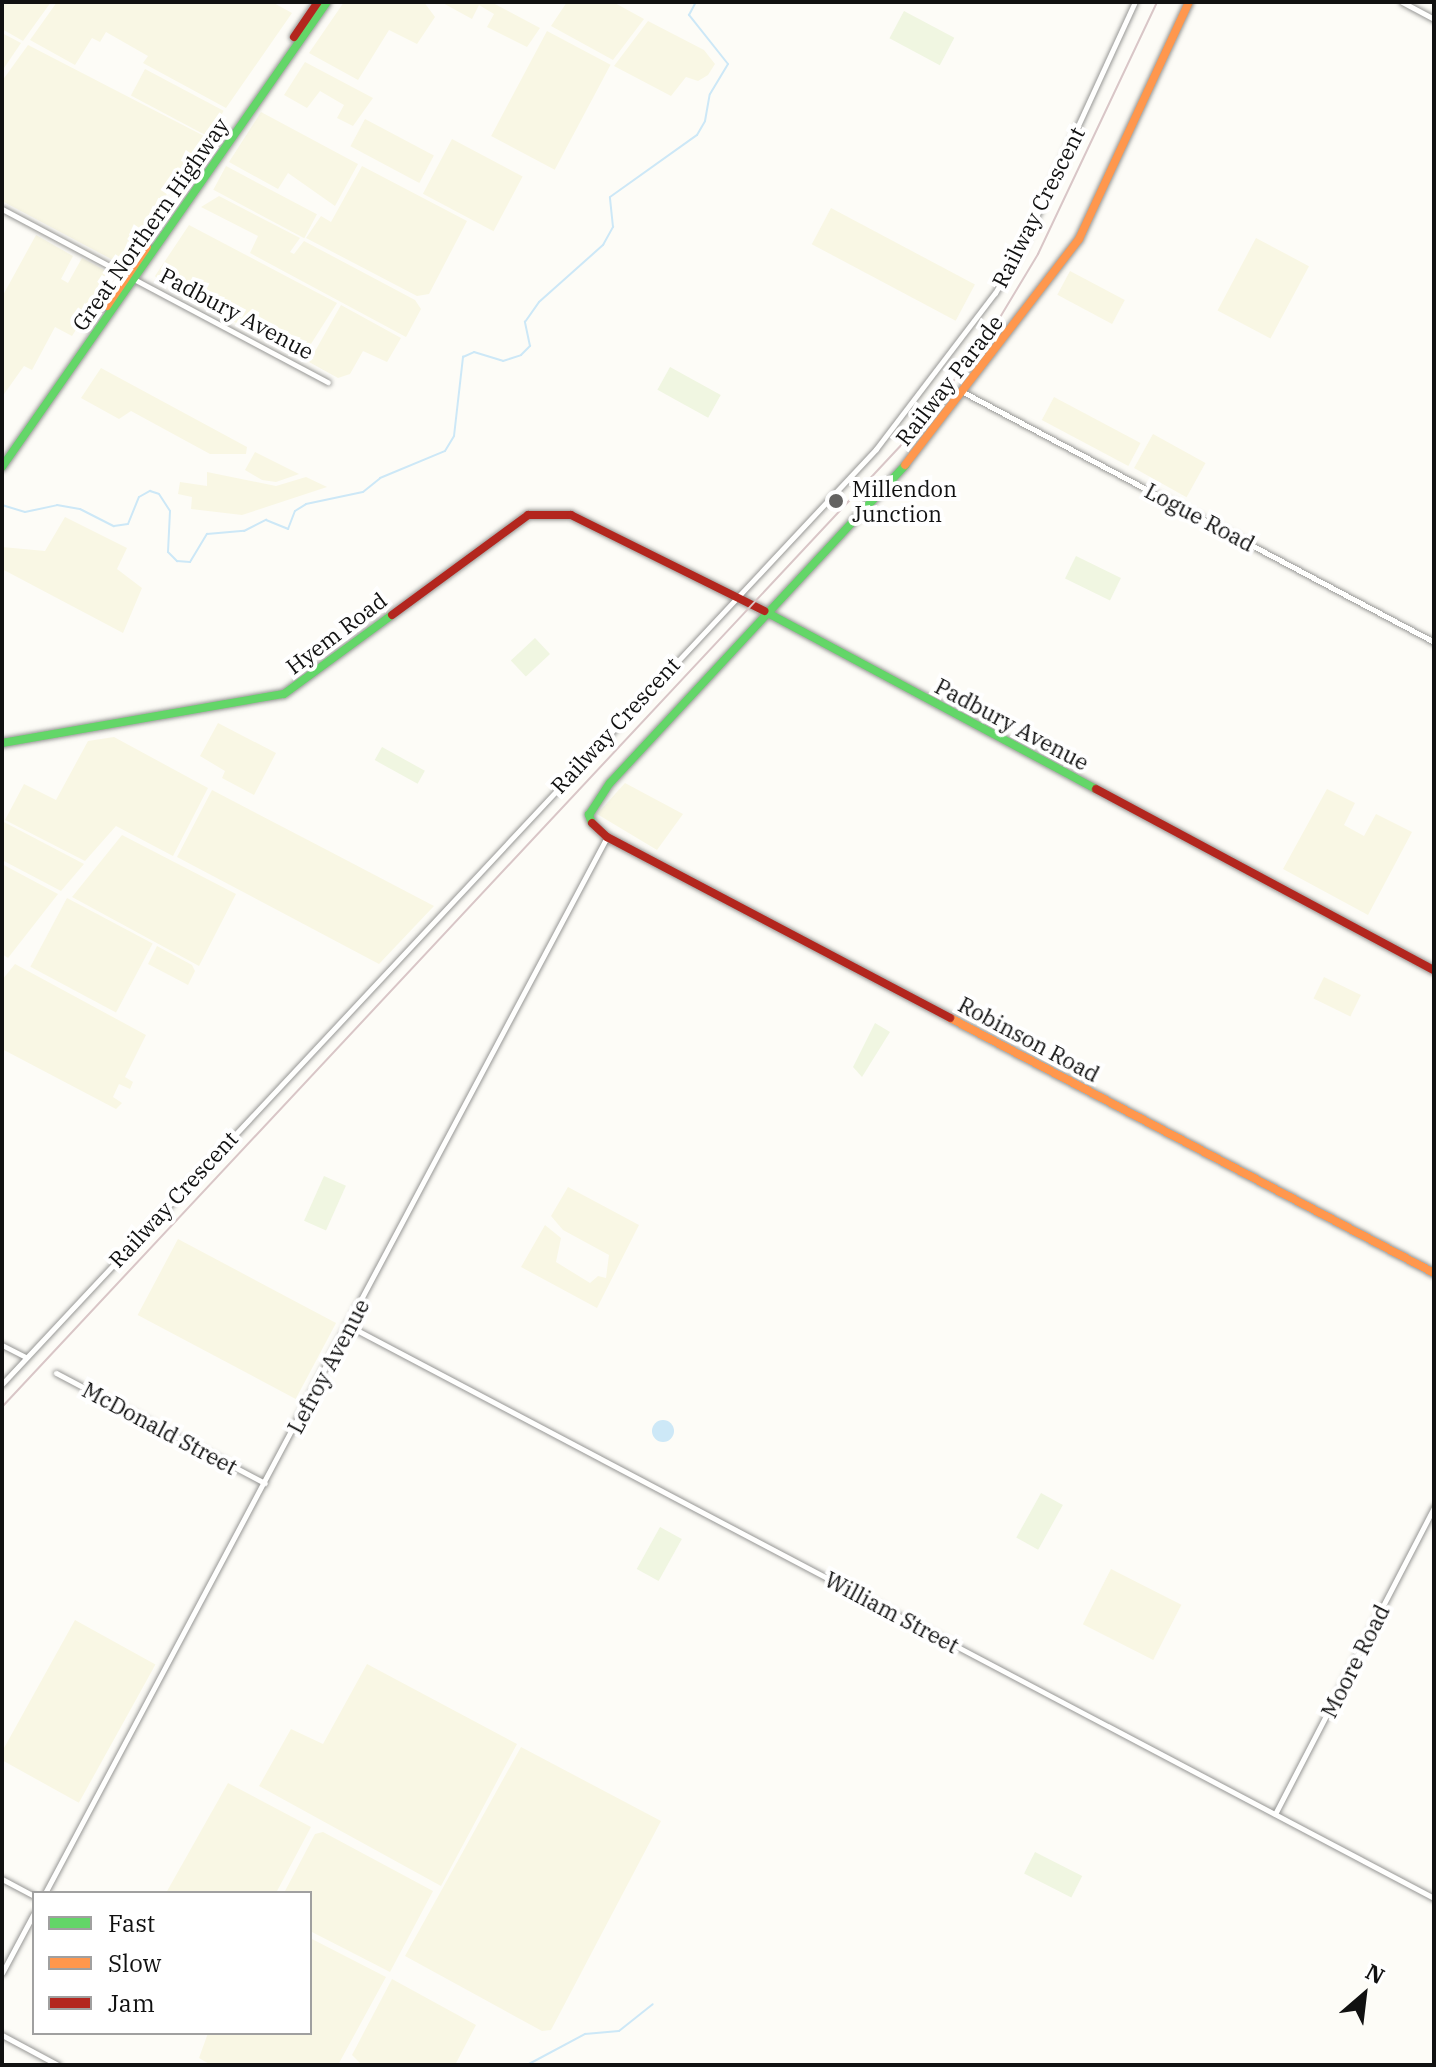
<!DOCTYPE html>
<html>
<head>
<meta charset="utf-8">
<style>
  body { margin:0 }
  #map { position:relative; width:1436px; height:2067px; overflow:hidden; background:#fdfcf7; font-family:"IBM Plex Serif",serif }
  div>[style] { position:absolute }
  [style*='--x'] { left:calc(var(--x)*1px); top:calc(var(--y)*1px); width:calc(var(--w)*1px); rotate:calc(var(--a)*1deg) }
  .farmland>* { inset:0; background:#f9f7e4; transform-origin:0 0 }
  .pitch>* { inset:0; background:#f0f6e1; transform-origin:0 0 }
  .water>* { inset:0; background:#cde8f7 }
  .round { border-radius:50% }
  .stream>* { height:2px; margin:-1px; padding:0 1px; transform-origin:1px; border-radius:1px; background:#cde8f7 }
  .roads { filter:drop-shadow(0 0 2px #979795) drop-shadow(0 0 2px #979795) }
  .street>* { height:5px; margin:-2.5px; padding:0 2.5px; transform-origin:2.5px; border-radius:2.5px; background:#fffffe }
  .fast>* { height:8px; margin:-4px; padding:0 4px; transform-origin:4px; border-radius:4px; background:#63d668 }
  .slow>* { height:8px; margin:-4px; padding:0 4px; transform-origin:4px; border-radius:4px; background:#ff974d }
  .jam>* { height:8px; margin:-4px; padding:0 4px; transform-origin:4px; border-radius:4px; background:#b3261e }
  .rail>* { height:2px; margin:-1px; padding:0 1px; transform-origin:1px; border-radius:1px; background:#d9c6c7 }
  .dots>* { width:22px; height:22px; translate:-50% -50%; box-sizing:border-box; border:4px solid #fff; border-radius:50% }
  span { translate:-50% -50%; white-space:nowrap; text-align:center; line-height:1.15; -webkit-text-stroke:8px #fff; paint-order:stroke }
  .street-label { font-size:22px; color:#111 }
  .poi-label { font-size:22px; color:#111 }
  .left { translate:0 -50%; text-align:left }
  .frame { position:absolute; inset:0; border:4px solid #111; pointer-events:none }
  .legend { position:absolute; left:32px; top:1891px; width:280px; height:144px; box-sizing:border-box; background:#fff; border:2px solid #a0a0a0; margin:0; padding:10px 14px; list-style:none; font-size:24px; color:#111 }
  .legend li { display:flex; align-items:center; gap:16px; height:40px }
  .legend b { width:40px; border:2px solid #a0a0a0 }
  .north { position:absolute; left:1324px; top:1955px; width:80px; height:80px; -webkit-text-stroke:6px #fff; paint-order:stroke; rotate:28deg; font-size:22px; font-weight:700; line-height:32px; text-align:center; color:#111 }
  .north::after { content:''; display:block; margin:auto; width:28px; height:36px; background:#111; clip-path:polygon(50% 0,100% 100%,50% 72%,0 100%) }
</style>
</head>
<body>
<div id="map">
  <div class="farmland">
    <div style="clip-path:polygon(2px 2px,51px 2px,23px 41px,2px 29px)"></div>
    <div style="clip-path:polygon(57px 2px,272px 2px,292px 13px,226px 108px,143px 63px,148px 56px,106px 32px,100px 42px,92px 38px,75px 65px,30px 40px)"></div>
    <div style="clip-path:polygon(344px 2px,424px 2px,435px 17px,417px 44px,389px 30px,358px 80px,309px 53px)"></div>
    <div style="clip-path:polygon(441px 2px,491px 2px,540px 28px,527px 47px,487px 27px,494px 14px,479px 5px,472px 19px)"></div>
    <div style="clip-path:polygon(567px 2px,613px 2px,644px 19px,613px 60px,551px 26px)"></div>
    <div style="clip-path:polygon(648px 21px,704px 50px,715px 64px,708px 75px,698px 81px,686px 77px,671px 96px,614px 66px)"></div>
    <div style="left:547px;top:31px;width:72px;height:119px;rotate:28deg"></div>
    <div style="clip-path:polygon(2px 33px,21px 43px,2px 71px)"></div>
    <div style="clip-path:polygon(28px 45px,206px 137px,127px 252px,113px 260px,2px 201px,2px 81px)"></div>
    <div style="clip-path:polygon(305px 62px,373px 98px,353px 126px,337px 118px,344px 105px,320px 91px,307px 108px,284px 95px)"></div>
    <div style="left:145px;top:69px;width:89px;height:30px;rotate:28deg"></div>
    <div style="clip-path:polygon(261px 112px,358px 164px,335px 206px,288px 173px,278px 189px,229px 162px)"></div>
    <div style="left:365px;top:119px;width:78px;height:31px;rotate:28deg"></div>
    <div style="left:452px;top:139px;width:80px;height:62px;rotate:28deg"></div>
    <div style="left:226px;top:166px;width:103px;height:27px;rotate:28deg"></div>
    <div style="clip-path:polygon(362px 166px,467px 221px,429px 294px,417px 296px,306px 238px,321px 216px,331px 222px)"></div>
    <div style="clip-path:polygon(219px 196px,300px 238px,290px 252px,294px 254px,304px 241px,415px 300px,421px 309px,406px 337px,250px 253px,258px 236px,201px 207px)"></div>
    <div style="left:831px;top:208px;width:163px;height:41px;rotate:28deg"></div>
    <div style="clip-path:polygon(189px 225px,337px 303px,302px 358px,159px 282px,155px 276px)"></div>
    <div style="clip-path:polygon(36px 235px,73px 256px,61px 279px,68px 283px,82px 258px,106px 271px,106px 283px,72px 336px,55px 327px,32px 370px,24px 366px,2px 397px,2px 297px)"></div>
    <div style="left:1256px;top:238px;width:60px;height:82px;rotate:28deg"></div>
    <div style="left:1070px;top:271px;width:62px;height:27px;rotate:28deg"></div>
    <div style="clip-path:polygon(341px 305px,401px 338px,387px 362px,363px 351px,350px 374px,338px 378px,309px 362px)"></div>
    <div style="clip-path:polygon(101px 368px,247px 447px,246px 454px,210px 454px,131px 411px,119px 419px,81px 398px)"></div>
    <div style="left:1054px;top:397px;width:98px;height:26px;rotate:28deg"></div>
    <div style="left:1153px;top:434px;width:60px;height:39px;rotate:29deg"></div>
    <div style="clip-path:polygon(255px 452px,299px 474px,276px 482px,262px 480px,245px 470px)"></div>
    <div style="clip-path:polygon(207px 472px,276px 486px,306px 477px,327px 487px,242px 515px,191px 509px,192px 497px,178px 494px,180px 482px,207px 486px)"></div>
    <div style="clip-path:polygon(65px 517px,127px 548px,117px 569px,142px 588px,123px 633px,2px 569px,2px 547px,45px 551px)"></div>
    <div style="clip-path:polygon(218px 723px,276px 753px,254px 795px,222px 778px,225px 771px,200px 756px)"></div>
    <div style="clip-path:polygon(114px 737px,208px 788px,173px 856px,116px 826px,85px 861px,5px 820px,24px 784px,56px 800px,88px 741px)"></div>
    <div style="clip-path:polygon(625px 783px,683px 814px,657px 850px,597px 814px)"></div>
    <div style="clip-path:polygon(1327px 789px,1355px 803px,1344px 825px,1364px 836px,1376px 814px,1412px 832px,1368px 915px,1283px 869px)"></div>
    <div style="clip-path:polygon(212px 790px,327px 850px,434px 906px,379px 964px,177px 857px)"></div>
    <div style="clip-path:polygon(2px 821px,84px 864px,61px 891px,2px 860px)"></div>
    <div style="clip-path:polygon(122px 835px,236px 894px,199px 966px,72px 897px)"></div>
    <div style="clip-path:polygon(2px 864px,58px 894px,8px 958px,2px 954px)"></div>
    <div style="left:67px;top:898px;width:97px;height:78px;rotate:28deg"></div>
    <div style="clip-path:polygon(157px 946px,192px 965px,195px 971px,188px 985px,148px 964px)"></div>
    <div style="clip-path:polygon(15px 964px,146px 1035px,125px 1077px,133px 1082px,130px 1089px,119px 1084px,113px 1097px,122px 1103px,116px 1109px,2px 1049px,2px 980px)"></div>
    <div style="left:1324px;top:977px;width:41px;height:24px;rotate:26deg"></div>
    <div style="clip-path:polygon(568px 1187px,639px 1225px,597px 1308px,521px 1267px,545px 1225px,561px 1238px,556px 1262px,590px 1283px,598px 1276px,606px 1278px,609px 1255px,563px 1230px,551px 1216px)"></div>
    <div style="left:178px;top:1239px;width:179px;height:86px;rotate:28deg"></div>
    <div style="left:1111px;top:1569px;width:79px;height:62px;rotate:27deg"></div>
    <div style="left:75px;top:1620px;width:92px;height:158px;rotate:29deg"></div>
    <div style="clip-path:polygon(367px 1664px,517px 1744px,441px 1886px,259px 1786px,291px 1729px,323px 1744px)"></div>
    <div style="clip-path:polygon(521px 1747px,661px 1821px,551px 2030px,542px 2031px,405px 1956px)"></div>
    <div style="clip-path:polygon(228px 1783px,311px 1827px,276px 1893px,166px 1893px)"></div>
    <div style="clip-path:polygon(323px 1832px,433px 1891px,390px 1972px,310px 1931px,310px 1893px,284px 1893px,315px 1834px)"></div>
    <div style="clip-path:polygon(310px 1938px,386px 1977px,338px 2065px,211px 2065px,199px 2058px,208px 2033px,310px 2033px)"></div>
    <div style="clip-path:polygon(392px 1979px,476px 2025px,455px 2065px,362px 2065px,352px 2055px)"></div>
  </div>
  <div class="pitch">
    <div style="left:904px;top:11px;width:57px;height:31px;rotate:28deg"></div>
    <div style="left:670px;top:367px;width:58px;height:26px;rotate:29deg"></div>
    <div style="left:1076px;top:556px;width:50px;height:25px;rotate:26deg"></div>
    <div style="left:535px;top:638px;width:22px;height:33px;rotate:47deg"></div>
    <div style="left:382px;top:747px;width:49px;height:15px;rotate:29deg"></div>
    <div style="clip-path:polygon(875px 1023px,890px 1032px,862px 1077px,853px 1067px)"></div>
    <div style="left:324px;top:1176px;width:24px;height:49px;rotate:24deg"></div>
    <div style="left:1041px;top:1493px;width:25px;height:51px;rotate:29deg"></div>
    <div style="left:660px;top:1527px;width:25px;height:48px;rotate:29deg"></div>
    <div style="left:1035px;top:1852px;width:53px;height:24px;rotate:27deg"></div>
  </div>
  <div class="water">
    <div class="round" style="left:652px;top:1420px;width:22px;height:22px"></div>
  </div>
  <div class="stream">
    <div style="--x:2;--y:505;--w:24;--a:17"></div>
    <div style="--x:25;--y:512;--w:33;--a:-12"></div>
    <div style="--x:57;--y:505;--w:23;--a:10"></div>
    <div style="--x:80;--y:509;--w:38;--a:27"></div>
    <div style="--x:114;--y:526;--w:14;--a:-8"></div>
    <div style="--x:128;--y:524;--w:29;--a:-68"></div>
    <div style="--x:139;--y:497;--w:13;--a:-29"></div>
    <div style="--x:150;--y:491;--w:9;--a:18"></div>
    <div style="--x:159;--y:494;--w:20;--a:57"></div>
    <div style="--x:170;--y:511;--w:41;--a:92.8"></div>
    <div style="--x:168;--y:552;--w:13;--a:45"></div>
    <div style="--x:177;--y:561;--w:13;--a:4"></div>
    <div style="--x:190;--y:562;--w:33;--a:-59"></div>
    <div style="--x:207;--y:534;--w:37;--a:-5"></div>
    <div style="--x:244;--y:531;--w:25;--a:-27"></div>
    <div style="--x:266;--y:520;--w:24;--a:22"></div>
    <div style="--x:288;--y:529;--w:19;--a:-69"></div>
    <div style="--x:295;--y:511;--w:13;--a:-32"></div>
    <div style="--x:306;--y:504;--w:58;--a:-11.9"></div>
    <div style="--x:363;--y:492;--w:22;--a:-39"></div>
    <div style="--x:380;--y:478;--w:70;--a:-22.6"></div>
    <div style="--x:445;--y:451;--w:17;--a:-59"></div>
    <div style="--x:454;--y:436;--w:80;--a:-83.5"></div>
    <div style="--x:463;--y:357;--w:12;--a:-24"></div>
    <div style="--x:474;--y:352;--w:30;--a:17"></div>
    <div style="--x:503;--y:361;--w:19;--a:-18"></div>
    <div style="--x:521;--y:355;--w:13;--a:-45"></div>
    <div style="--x:530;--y:346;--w:25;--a:-102"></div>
    <div style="--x:525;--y:322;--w:24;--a:-55"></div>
    <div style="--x:539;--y:302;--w:86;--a:-41.7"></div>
    <div style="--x:603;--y:245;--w:21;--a:-61"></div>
    <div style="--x:613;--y:227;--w:30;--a:-96"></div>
    <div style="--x:610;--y:197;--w:107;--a:-35.5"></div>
    <div style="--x:697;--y:135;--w:16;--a:-60"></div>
    <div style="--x:705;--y:121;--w:27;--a:-80"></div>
    <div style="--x:710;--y:94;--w:35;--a:-59"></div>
    <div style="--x:728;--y:64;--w:63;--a:-128.5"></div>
    <div style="--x:689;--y:15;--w:15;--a:-62"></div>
    <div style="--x:527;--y:2065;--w:66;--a:-28.1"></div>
    <div style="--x:585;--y:2034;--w:34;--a:-5"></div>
    <div style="--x:619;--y:2031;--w:43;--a:-38.5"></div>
  </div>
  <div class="roads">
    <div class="street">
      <div style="--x:1402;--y:2;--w:36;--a:28"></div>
      <div style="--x:2;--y:209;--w:369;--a:28"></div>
      <div style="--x:965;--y:393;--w:531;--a:27.96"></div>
      <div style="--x:349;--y:1326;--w:1227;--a:27.8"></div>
      <div style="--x:2;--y:1345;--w:27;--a:27"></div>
      <div style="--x:56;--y:1373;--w:236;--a:27.8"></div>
      <div style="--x:2;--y:1384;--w:1280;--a:-46.93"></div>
      <div style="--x:876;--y:449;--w:196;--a:-52.7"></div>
      <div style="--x:995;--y:293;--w:58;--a:-59.9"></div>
      <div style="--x:1024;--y:243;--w:265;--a:-65.3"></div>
      <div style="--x:1275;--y:1814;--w:346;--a:-62.6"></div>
      <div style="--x:2;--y:1879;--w:36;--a:28"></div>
      <div style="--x:45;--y:1893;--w:1196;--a:-61.98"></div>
      <div style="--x:2;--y:1973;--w:68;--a:-61.9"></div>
      <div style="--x:2;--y:2035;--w:64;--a:28.2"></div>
    </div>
    <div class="fast">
      <div style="--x:2;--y:467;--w:567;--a:-55.05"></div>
      <div style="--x:764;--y:611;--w:377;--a:28.2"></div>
      <div style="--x:2;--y:743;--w:286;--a:-9.9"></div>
      <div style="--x:284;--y:694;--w:134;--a:-36.2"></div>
      <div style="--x:592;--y:823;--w:9;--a:-111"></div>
      <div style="--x:589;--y:815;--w:38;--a:-57"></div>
      <div style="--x:610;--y:783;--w:434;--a:-47.1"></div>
    </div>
    <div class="slow">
      <div style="--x:107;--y:306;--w:71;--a:-55.9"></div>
      <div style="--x:905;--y:465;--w:285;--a:-52.4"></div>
      <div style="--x:1079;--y:239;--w:261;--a:-65.1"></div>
      <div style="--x:950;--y:1018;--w:547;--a:27.78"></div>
    </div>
    <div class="jam">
      <div style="--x:294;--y:37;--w:42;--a:-55.6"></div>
      <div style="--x:392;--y:615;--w:169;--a:-36.3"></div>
      <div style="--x:528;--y:515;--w:43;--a:0"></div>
      <div style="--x:571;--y:515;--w:216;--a:26.4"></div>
      <div style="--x:1096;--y:789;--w:383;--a:28.2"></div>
      <div style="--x:592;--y:823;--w:21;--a:43"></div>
      <div style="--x:607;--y:837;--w:388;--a:27.8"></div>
    </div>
  </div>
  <div class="rail">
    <div style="--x:2;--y:1407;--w:1347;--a:-46.93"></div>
    <div style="--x:922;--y:423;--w:124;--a:-53.2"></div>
    <div style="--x:996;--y:324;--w:82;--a:-59"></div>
    <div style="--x:1038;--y:254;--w:279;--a:-64.7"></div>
  </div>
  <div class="dots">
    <div style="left:836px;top:501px;background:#646362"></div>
  </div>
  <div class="street-label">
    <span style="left:1038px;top:207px;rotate:-63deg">Railway Crescent</span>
    <span style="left:150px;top:224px;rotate:-55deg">Great Northern Highway</span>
    <span style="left:237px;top:313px;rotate:28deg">Padbury Avenue</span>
    <span style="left:949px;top:380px;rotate:-52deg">Railway Parade</span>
    <span style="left:1200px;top:517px;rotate:28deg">Logue Road</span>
    <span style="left:336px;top:633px;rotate:-37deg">Hyem Road</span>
    <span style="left:1012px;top:724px;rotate:28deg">Padbury Avenue</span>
    <span style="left:615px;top:725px;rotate:-47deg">Railway Crescent</span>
    <span style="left:1029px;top:1039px;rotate:28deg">Robinson Road</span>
    <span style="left:173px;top:1199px;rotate:-47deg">Railway Crescent</span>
    <span style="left:328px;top:1366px;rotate:-62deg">Lefroy Avenue</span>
    <span style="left:160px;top:1428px;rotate:28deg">McDonald Street</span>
    <span style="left:892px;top:1612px;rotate:28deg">William Street</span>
    <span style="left:1355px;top:1661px;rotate:-63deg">Moore Road</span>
  </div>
  <div class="poi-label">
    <span class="left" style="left:852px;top:501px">Millendon<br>Junction</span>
  </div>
  <div class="frame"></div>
  <ul class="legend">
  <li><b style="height:10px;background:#63d668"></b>Fast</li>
  <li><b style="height:10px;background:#ff974d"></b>Slow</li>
  <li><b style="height:10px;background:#b3261e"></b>Jam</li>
  </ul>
  <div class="north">N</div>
</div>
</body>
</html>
